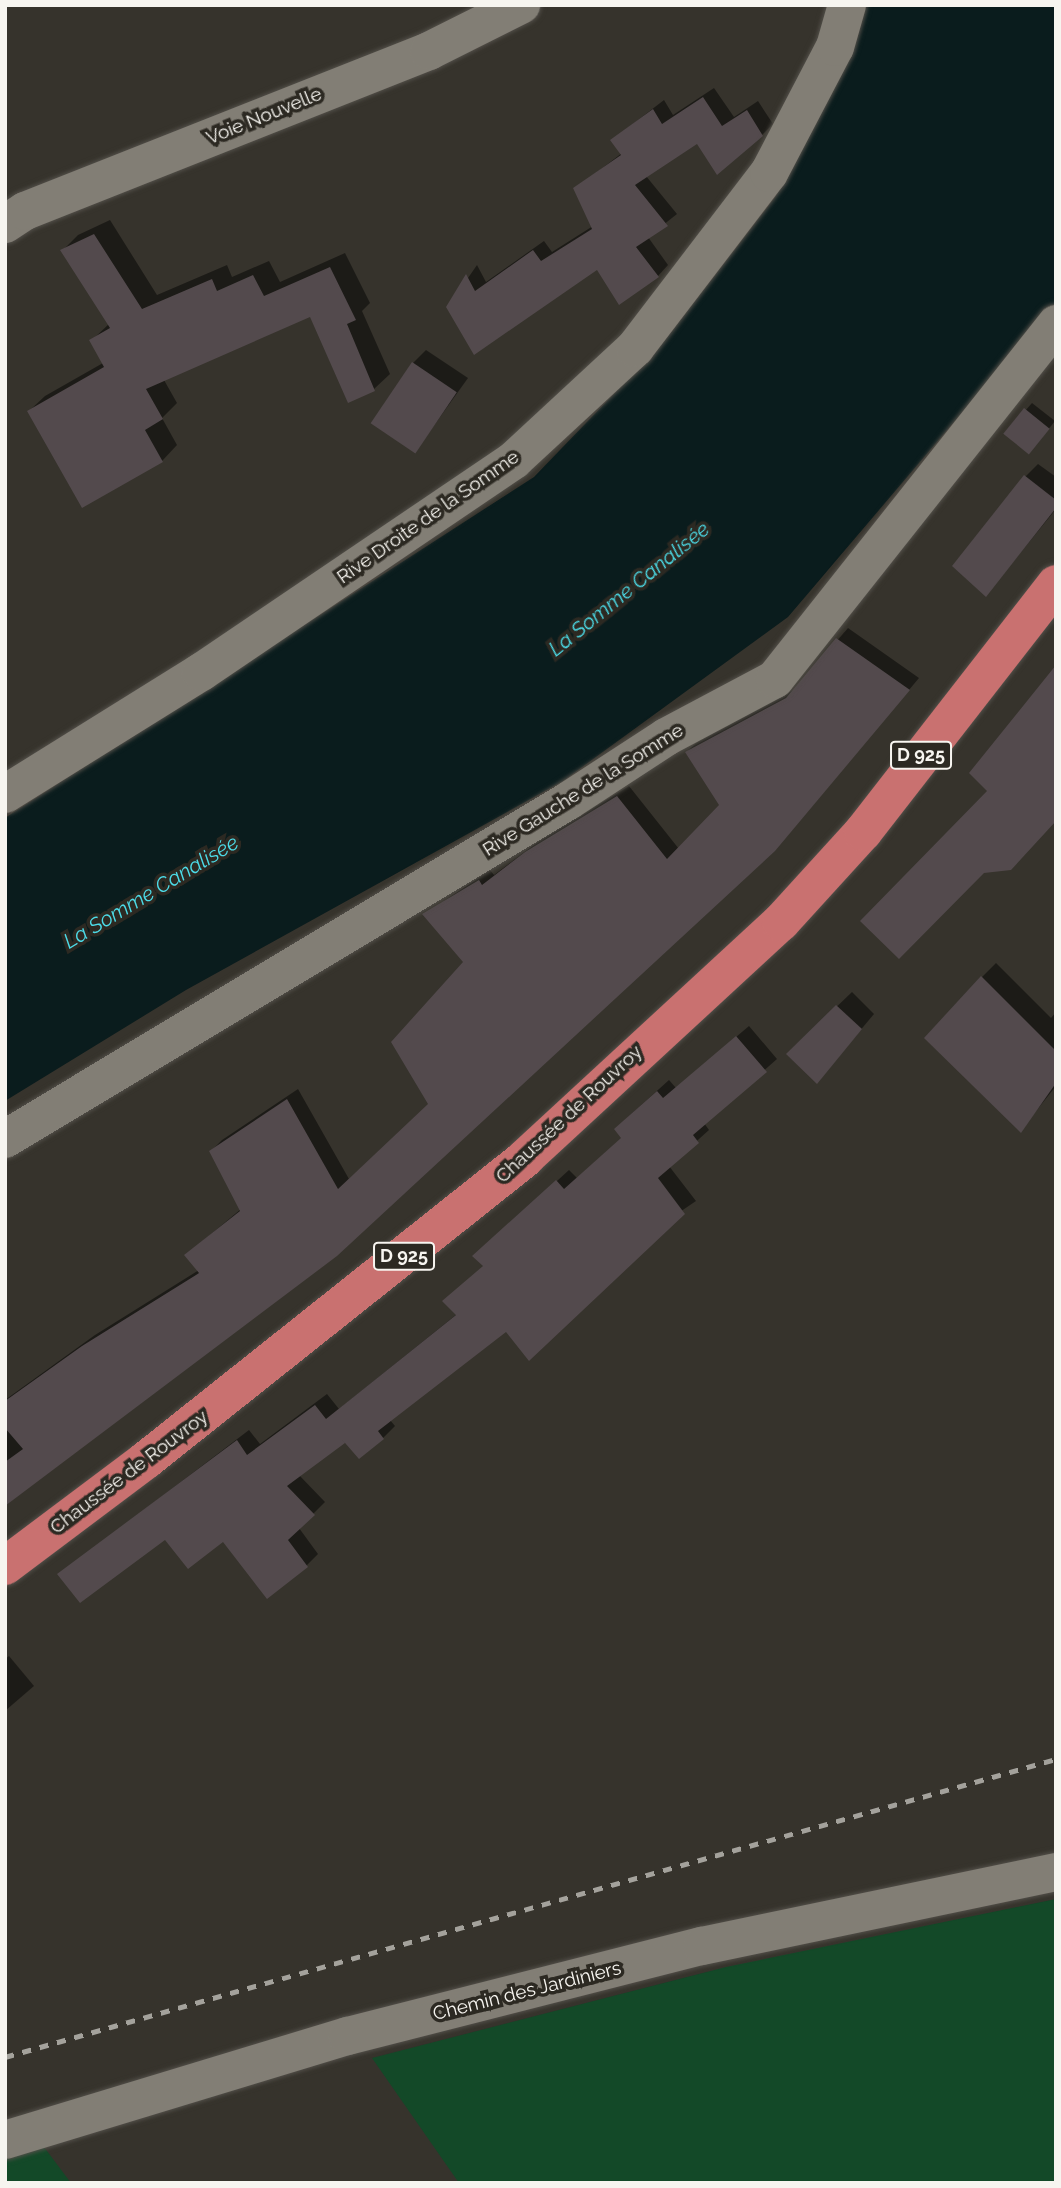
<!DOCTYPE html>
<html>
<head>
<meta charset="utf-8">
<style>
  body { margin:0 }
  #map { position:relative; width:1061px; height:2188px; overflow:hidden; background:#36332c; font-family:Raleway,sans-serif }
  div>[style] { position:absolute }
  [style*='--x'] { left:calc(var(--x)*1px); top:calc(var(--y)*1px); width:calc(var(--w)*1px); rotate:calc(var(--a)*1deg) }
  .green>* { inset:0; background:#134928 }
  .water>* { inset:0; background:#0a1c1d }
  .shadow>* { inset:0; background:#0007 }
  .building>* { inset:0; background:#534a4d; transform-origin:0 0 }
  .roads { filter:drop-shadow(0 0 2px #524f49) drop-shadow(0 0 2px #524f49) }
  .minor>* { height:38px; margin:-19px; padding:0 19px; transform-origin:19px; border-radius:19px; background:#827e75 }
  .major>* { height:38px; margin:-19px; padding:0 19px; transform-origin:19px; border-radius:19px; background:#c97170 }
  .rail>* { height:5px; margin-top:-2.5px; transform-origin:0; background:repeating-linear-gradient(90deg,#a4a29c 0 9px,transparent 0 18px) }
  span { translate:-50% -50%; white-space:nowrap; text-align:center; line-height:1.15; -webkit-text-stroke:7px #2c2922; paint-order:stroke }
  .shield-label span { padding:2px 5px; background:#2c2922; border:2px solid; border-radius:5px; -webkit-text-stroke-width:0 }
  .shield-label { font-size:18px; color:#f7f5f0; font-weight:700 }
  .street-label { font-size:19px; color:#f7f5f0 }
  .water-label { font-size:21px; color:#4cdbe7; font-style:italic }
  .frame { position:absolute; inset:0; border:7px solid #f7f5f0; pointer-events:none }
</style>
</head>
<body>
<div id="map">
  <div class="green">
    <div style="clip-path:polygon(1056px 1899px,1056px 2183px,459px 2183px,372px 2058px,726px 1967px)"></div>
    <div style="clip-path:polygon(32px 2131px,71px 2183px,5px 2183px,5px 2140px)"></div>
  </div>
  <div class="water">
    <div style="clip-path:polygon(865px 5px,1056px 5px,1056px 302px,788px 617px,563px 781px,186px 990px,5px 1101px,5px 818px,534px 477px,662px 344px,776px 196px,855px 37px)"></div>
  </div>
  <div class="shadow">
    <div style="clip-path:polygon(714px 88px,734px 117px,758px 101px,773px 124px,762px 135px,697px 141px,646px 176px,677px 214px,648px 237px,668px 265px,658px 276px,598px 268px,448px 307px,477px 265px,486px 282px,544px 241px,552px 252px,593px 226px,575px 189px,622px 153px,612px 140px,664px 100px,673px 115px)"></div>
    <div style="clip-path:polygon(110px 220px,157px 295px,227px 265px,232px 277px,269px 261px,280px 282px,345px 253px,370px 303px,362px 311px,390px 374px,374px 389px,311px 315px,164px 380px,177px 403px,162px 418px,177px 445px,162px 461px,29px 411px,45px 396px,103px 363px,91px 341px,110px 323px,63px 250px,78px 235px)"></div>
    <div style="clip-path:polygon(426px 350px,468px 378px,415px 452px,413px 363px)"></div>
    <div style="clip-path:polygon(1032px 403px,1055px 421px,1035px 446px,1005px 434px)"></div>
    <div style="clip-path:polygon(1038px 464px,1056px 477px,1056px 509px,986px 595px,1025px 477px)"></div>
    <div style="clip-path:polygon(848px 628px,919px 678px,786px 837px,5px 1506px,5px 1400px,95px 1335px,199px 1270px,186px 1255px,241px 1209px,211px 1151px,222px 1140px,298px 1089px,349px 1179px,430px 1104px,465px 962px,425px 914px,490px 870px,494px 875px,539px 841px,629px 786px,679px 849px,721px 805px,687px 752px,698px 741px,795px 689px)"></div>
    <div style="clip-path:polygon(996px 963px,1051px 1018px,1056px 1012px,1056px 1086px,1021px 1130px,982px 977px)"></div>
    <div style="clip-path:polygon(852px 992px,874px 1014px,817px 1082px,802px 1040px)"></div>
    <div style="clip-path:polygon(749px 1026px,777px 1059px,704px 1123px,709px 1130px,669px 1166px,696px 1201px,506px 1330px,390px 1420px,395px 1426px,383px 1438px,345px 1440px,299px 1475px,325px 1502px,299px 1528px,318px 1554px,306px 1566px,224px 1540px,166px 1538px,60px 1574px,249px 1430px,260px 1444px,327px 1394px,339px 1409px,457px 1314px,485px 1265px,487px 1245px,569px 1170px,577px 1178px,623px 1137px,628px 1117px,669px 1080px,676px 1088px)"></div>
    <div style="clip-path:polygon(9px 1656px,34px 1686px,5px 1711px,5px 1659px)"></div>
  </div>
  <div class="building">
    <div style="clip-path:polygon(703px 97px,722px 126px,747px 110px,763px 136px,717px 175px,697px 144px,635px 185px,668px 226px,636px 247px,659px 277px,619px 305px,597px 270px,474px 355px,446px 307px,466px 274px,475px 291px,533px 250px,541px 261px,592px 229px,573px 188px,621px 155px,610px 140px,653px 109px,662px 124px)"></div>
    <div style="clip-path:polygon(94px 234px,142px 309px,212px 279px,217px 291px,253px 275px,264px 296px,330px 267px,356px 320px,347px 324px,375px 391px,348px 403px,310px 317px,146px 389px,163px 419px,145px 430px,163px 462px,82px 508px,27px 411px,104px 367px,89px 340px,110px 328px,60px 250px)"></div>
    <div style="left:412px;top:362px;width:54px;height:74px;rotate:34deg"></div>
    <div style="left:1024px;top:408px;width:33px;height:33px;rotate:39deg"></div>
    <div style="clip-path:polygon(1024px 475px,1056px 500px,1056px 508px,986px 597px,952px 566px)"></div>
    <div style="clip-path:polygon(836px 638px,910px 690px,775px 851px,337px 1256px,5px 1506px,5px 1462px,23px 1449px,5px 1428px,5px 1401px,82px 1346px,196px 1275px,199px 1273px,184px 1255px,240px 1211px,209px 1151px,287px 1099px,338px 1189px,428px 1104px,391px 1042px,463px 962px,422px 914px,479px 880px,482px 885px,525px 852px,617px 796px,667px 859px,719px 805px,685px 752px,786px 698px)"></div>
    <div style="clip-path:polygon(1056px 665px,1056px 821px,1011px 870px,984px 873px,899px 959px,860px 921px,987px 791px,969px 773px)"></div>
    <div style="clip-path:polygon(981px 976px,1056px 1051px,1056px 1083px,1021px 1133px,924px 1038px)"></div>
    <div style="clip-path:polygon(836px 1005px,862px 1029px,817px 1084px,786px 1054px)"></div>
    <div style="clip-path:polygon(736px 1036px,767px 1072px,693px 1135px,699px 1143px,658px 1178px,685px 1214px,529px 1361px,506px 1332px,378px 1431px,384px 1439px,359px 1459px,339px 1436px,345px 1443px,287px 1486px,315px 1515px,288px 1540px,308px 1567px,267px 1599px,223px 1542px,188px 1569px,165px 1540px,80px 1603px,57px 1574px,237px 1440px,247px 1455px,315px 1405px,326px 1419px,456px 1315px,442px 1301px,483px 1266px,472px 1256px,556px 1180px,564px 1189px,621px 1138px,614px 1129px,657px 1091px,663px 1098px)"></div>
  </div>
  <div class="roads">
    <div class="minor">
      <div style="--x:5;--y:224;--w:24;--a:-33"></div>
      <div style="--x:25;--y:211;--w:435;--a:-21.6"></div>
      <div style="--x:429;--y:51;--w:103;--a:-26.6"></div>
      <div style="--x:5;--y:794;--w:231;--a:-31.9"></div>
      <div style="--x:201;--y:672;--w:378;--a:-34.1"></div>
      <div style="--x:514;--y:460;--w:165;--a:-42.8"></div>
      <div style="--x:635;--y:348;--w:220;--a:-52.6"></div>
      <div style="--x:769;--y:173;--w:142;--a:-62.4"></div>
      <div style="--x:835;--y:47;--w:44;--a:-74.1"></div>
      <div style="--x:5;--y:1139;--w:657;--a:-30.98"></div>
      <div style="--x:568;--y:801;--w:117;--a:-33.1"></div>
      <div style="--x:666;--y:737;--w:123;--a:-28"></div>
      <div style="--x:775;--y:679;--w:453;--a:-51.6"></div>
      <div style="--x:5;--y:2140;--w:358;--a:-16.9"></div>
      <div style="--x:348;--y:2036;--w:365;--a:-14.3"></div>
      <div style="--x:702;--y:1946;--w:362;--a:-11.8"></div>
    </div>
    <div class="major">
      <div style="--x:5;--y:1566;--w:176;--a:-36.9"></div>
      <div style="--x:146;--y:1460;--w:485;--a:-38.5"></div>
      <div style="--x:525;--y:1158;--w:348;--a:-42.7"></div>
      <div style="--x:781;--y:922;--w:122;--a:-47.7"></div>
      <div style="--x:863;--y:832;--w:314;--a:-52.1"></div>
    </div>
  </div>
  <div class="rail">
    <div style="--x:5;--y:2057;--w:1092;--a:-15.83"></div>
  </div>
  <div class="shield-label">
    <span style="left:921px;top:755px">D 925</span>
    <span style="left:404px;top:1256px">D 925</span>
  </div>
  <div class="street-label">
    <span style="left:264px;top:116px;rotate:-22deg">Voie Nouvelle</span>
    <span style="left:428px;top:517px;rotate:-35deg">Rive Droite de la Somme</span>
    <span style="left:583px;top:790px;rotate:-32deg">Rive Gauche de la Somme</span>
    <span style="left:569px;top:1114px;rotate:-43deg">Chaussée de Rouvroy</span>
    <span style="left:129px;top:1472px;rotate:-37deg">Chaussée de Rouvroy</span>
    <span style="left:527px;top:1991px;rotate:-14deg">Chemin des Jardiniers</span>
  </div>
  <div class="water-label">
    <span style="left:629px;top:589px;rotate:-39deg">La Somme Canalisée</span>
    <span style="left:151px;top:892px;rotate:-31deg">La Somme Canalisée</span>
  </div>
  <div class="frame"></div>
</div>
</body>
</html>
